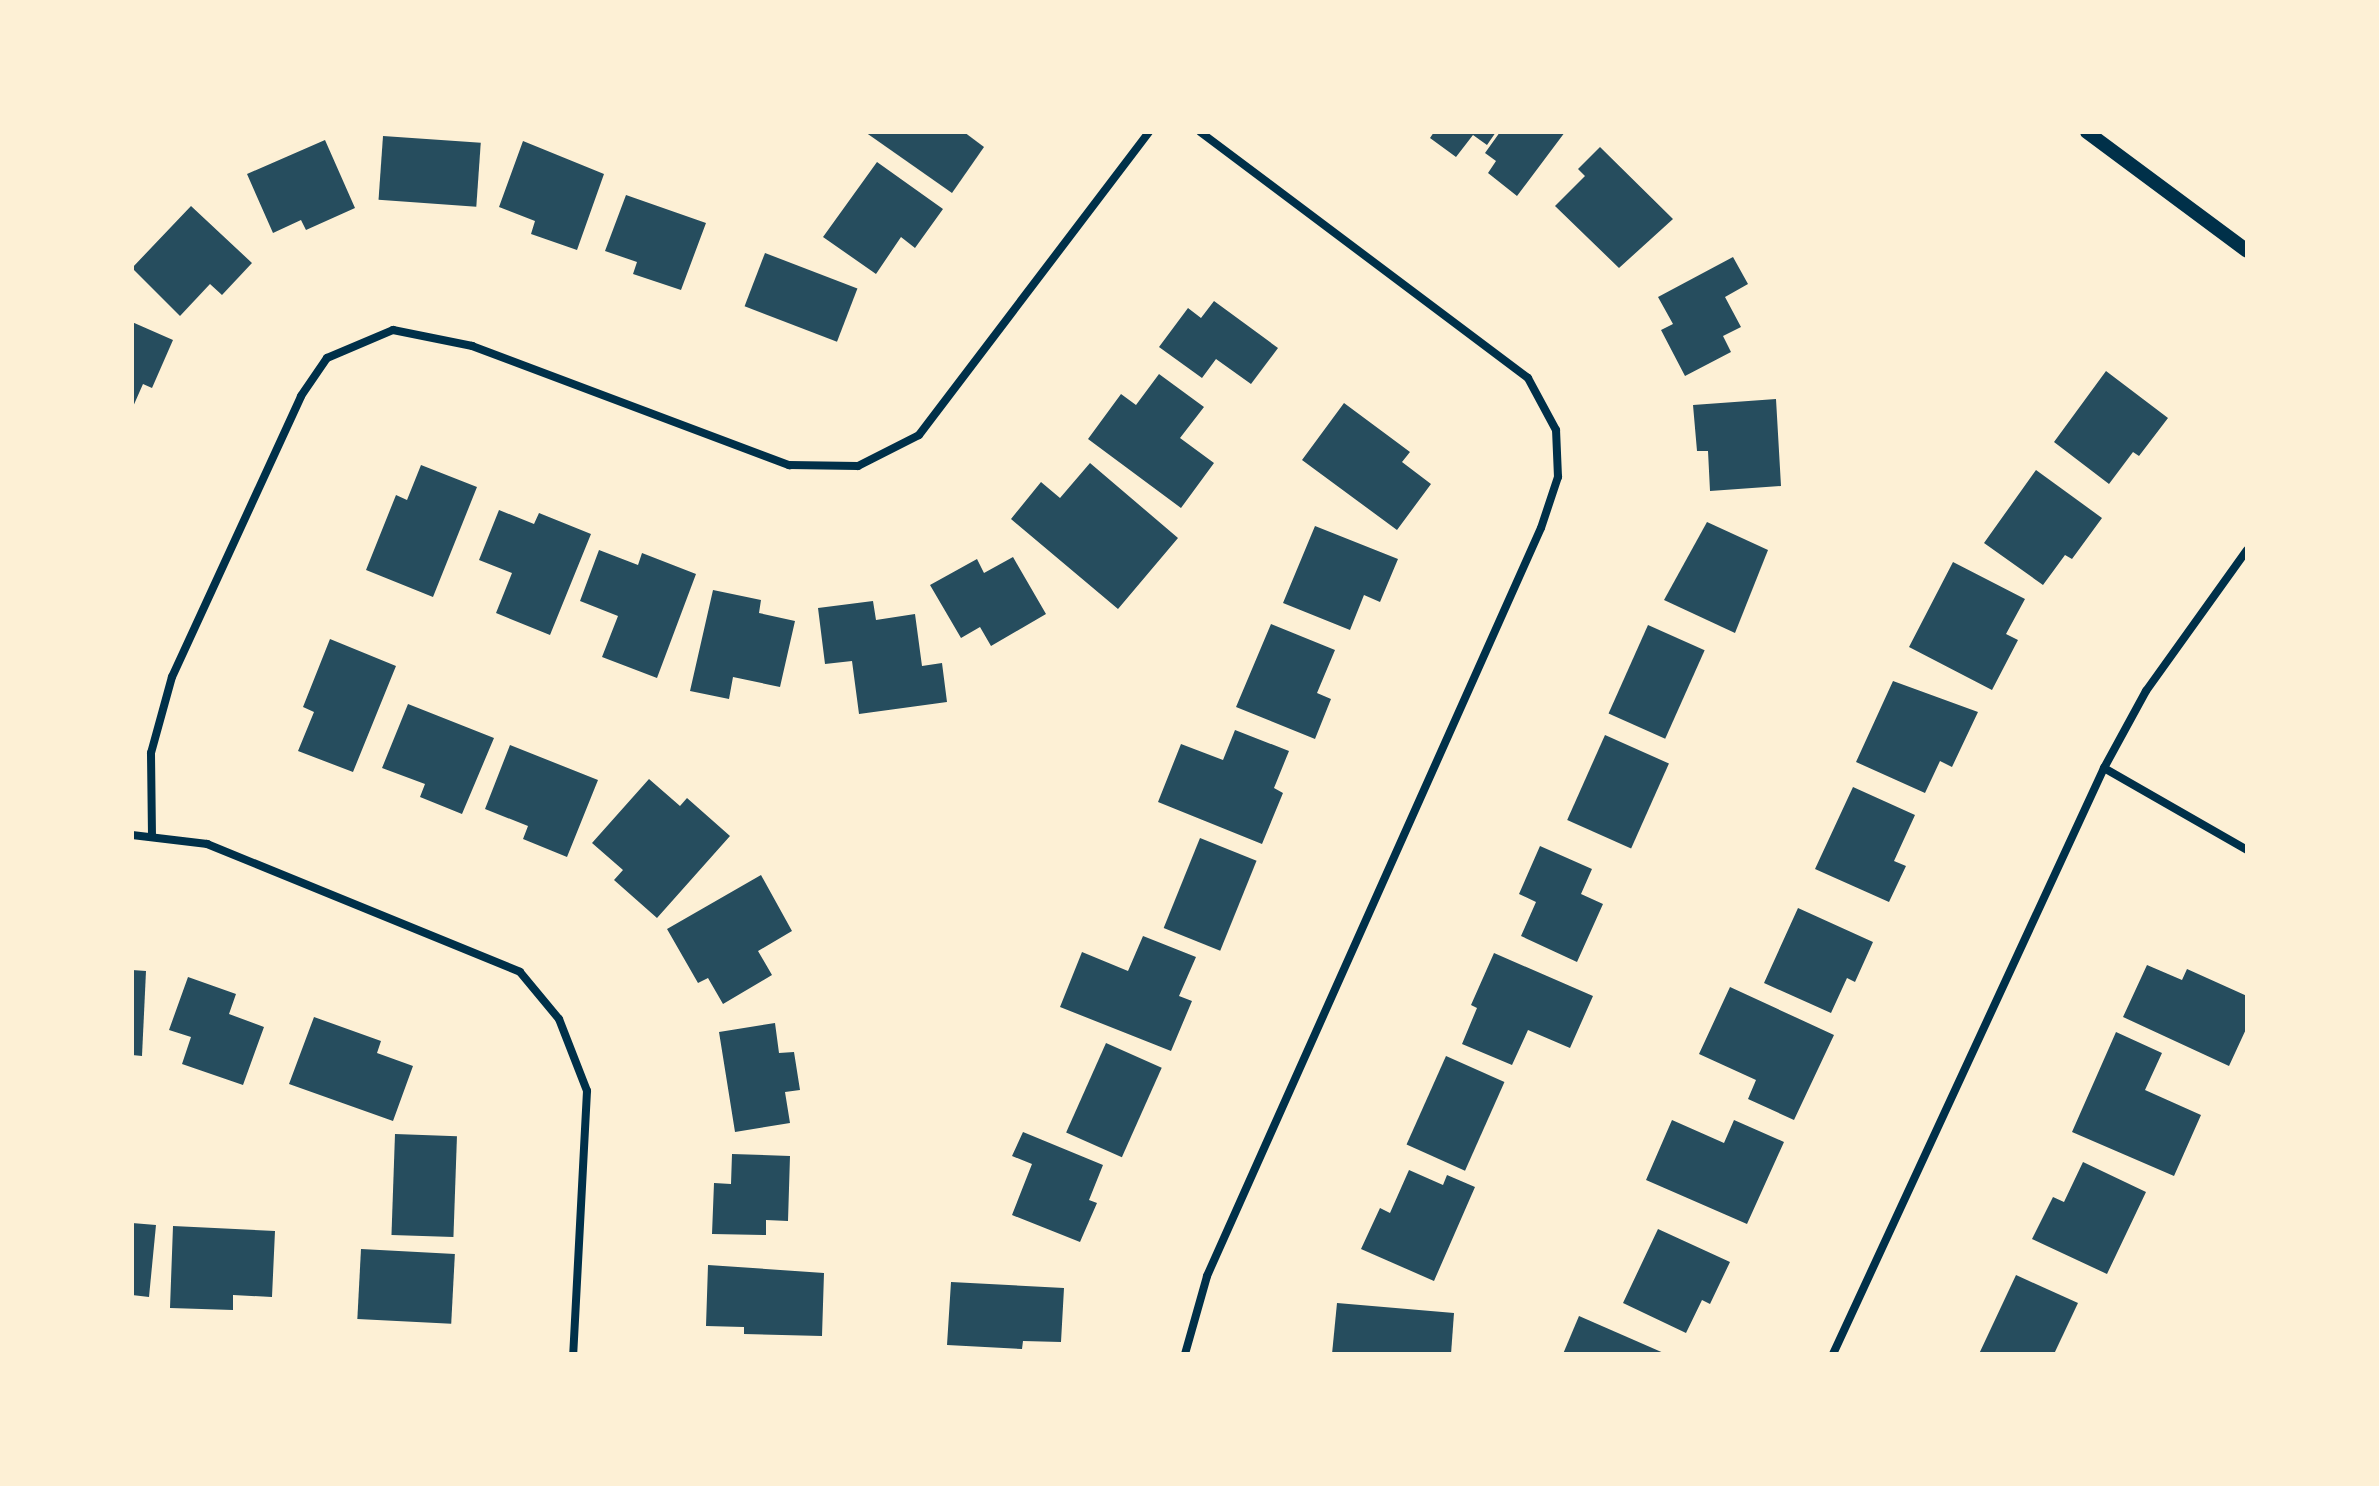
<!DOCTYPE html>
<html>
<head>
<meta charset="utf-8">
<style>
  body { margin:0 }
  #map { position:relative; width:2379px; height:1486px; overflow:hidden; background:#fdf0d5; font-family:"PT Sans Narrow",sans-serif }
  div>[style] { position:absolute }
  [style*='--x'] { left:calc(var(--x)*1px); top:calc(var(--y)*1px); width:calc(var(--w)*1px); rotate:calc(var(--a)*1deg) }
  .building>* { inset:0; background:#264d5e; transform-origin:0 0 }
  .minor>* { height:8px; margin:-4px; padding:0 4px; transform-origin:4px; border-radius:4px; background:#003049 }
  .tertiary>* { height:14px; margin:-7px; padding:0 7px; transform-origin:7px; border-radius:7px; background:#003049 }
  span { translate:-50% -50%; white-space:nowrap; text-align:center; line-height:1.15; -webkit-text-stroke:6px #fdf0d5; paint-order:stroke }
  .frame { position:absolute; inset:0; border:134px solid #fdf0d5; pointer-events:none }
</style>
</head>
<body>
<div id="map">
  <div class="building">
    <div style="clip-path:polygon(865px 132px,964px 132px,984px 147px,952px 193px)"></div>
    <div style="clip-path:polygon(1434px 132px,1496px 132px,1487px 145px,1473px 135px,1456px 157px,1430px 138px)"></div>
    <div style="clip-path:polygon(1500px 132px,1565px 132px,1517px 196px,1488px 173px,1496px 161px,1485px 153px)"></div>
    <div style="left:383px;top:136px;width:98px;height:64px;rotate:4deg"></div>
    <div style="clip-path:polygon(325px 140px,355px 208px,306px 230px,301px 220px,273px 233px,247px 174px)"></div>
    <div style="clip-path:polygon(523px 141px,604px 174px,577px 250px,531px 234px,535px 221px,499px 207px)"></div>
    <div style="clip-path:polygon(1600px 147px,1673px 219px,1619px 268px,1555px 206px,1585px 176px,1578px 169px)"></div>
    <div style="clip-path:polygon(877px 162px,943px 209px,915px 248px,901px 237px,876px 274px,823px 237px)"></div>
    <div style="clip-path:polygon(626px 195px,706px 223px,681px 290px,633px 274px,637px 262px,605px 251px)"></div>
    <div style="clip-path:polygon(191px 206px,252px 263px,222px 295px,210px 284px,180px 316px,132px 268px)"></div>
    <div style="left:765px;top:253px;width:99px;height:57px;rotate:21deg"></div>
    <div style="clip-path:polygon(1733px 257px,1748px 284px,1725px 297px,1741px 327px,1723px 336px,1731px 352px,1685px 376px,1661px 330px,1673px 324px,1658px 297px)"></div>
    <div style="clip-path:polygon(1214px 301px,1278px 348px,1251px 384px,1216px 359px,1202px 378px,1159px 347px,1188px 308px,1201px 318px)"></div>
    <div style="clip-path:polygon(132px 322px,173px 340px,152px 388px,143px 384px,132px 409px)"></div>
    <div style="clip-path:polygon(2106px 371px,2168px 418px,2139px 456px,2133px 452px,2109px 484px,2054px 442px)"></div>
    <div style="clip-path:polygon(1159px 374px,1204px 407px,1180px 438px,1214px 463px,1181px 508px,1088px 439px,1121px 394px,1136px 405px)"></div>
    <div style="clip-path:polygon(1776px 399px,1781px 486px,1710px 491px,1708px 451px,1697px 451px,1693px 405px)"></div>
    <div style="clip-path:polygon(1344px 403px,1410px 452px,1402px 462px,1431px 484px,1397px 530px,1302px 460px)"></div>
    <div style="clip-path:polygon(1090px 463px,1178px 538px,1118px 609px,1011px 519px,1041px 482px,1060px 498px)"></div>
    <div style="clip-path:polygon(421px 465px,477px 487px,433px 597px,366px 570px,396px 495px,407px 500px)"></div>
    <div style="clip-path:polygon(2036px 470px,2102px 518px,2072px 559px,2065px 555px,2043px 585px,1984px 543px)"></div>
    <div style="clip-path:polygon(499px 510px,534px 524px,539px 513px,591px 534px,550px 635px,496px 613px,512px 573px,479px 560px)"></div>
    <div style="clip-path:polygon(1707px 522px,1768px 550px,1735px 633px,1664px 600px)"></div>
    <div style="clip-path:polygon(1315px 526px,1398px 559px,1380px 602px,1364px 595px,1350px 630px,1283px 603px)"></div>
    <div style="clip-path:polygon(599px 550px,638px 565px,642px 553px,696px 574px,657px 678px,602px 657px,618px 616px,580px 601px)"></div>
    <div style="clip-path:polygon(1013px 557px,1046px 614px,991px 646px,980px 627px,961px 638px,930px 585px,977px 559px,984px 573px)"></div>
    <div style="clip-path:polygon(1953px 562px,2025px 599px,2006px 634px,2018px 640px,1992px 690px,1909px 647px)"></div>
    <div style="clip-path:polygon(713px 590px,761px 600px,759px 613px,795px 621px,780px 687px,733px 677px,729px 699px,690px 691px)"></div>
    <div style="clip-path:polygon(873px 601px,876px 620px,915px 614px,922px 666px,942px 663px,947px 702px,859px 714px,852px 661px,825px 664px,818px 608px)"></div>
    <div style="clip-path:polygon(1271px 624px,1335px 650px,1317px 693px,1331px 699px,1315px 739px,1236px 707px)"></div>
    <div style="left:1648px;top:625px;width:62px;height:97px;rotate:24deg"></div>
    <div style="clip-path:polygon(330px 639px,396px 666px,353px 772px,298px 751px,314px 712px,303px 707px)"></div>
    <div style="clip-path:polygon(1893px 681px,1978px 712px,1952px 767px,1940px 761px,1925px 793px,1856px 762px)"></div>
    <div style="clip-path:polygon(408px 704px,494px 738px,462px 814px,420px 797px,425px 784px,382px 768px)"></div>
    <div style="clip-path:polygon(1235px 730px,1289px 751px,1274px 788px,1283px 793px,1262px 844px,1158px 802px,1181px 744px,1223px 760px)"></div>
    <div style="left:1605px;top:735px;width:70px;height:93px;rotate:24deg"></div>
    <div style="clip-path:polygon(510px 745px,598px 780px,567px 857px,523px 839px,528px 826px,485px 809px)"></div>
    <div style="clip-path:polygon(649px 779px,680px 806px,687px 798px,730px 836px,657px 918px,614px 880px,623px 870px,592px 843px)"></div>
    <div style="clip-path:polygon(1853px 787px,1915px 815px,1894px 861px,1906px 866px,1889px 902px,1815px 869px)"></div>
    <div style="left:1200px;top:838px;width:61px;height:97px;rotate:22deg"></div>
    <div style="clip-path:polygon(1540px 846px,1592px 869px,1581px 894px,1603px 904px,1577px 962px,1521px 936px,1536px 902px,1519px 894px)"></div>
    <div style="clip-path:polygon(761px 875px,792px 931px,758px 951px,772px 975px,723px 1004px,708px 978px,698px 983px,667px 929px)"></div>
    <div style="clip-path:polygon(1798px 908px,1873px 942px,1855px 982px,1847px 978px,1831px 1013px,1764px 983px)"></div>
    <div style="clip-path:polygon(1143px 936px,1196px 957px,1179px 996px,1192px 1001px,1171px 1051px,1060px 1007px,1082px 952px,1128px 971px)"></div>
    <div style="clip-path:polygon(1494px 953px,1593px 996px,1570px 1048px,1528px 1030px,1512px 1065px,1462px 1044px,1477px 1008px,1471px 1005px)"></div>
    <div style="clip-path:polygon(2147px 965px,2182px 980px,2187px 969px,2247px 996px,2247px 1027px,2229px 1066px,2123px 1017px)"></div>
    <div style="clip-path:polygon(132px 970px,146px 971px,142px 1056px,132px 1055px)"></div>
    <div style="clip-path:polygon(188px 977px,236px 994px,229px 1014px,264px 1027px,243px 1085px,182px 1064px,191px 1037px,169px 1030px)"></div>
    <div style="clip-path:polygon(1730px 987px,1834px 1035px,1794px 1120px,1748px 1099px,1756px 1080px,1699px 1054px)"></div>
    <div style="clip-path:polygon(314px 1017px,381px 1041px,377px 1053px,413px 1066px,393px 1121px,289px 1084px)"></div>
    <div style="clip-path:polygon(775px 1023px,779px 1053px,794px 1052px,800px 1090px,785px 1092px,790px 1123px,735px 1132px,719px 1032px)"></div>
    <div style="clip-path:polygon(2116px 1032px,2162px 1053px,2145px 1090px,2201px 1115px,2174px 1176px,2072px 1132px)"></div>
    <div style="left:1106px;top:1043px;width:61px;height:98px;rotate:24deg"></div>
    <div style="left:1446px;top:1056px;width:64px;height:97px;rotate:24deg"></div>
    <div style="clip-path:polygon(1672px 1120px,1724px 1143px,1734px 1120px,1784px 1142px,1747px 1224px,1646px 1180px)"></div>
    <div style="clip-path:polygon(1023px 1132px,1103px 1165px,1089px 1200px,1097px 1203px,1080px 1242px,1012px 1215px,1032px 1164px,1012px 1156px)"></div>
    <div style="left:395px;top:1134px;width:62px;height:101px;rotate:2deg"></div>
    <div style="clip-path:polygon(732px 1154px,790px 1156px,788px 1221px,766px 1220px,766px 1235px,712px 1234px,714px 1183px,731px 1184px)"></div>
    <div style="clip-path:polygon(2083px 1162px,2146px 1192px,2107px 1274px,2032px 1239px,2053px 1197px,2064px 1202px)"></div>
    <div style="clip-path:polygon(1409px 1170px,1443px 1185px,1447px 1175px,1475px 1187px,1434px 1281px,1361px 1249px,1380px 1208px,1390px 1213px)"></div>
    <div style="clip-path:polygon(132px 1223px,156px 1225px,149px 1297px,132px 1295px)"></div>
    <div style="clip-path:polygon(173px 1226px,275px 1231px,272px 1297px,233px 1295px,233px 1310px,170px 1308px)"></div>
    <div style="clip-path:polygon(1658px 1229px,1730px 1262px,1710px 1304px,1702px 1300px,1686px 1333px,1623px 1303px)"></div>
    <div style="left:361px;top:1249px;width:94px;height:70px;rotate:3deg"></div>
    <div style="clip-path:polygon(708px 1265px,824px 1273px,822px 1336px,744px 1334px,744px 1327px,706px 1326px)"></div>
    <div style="clip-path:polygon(2016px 1275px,2078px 1303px,2054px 1354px,1979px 1354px)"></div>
    <div style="clip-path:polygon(951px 1282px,1064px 1288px,1061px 1342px,1023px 1341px,1022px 1349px,947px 1345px)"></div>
    <div style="clip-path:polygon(1337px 1303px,1454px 1313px,1451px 1354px,1332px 1354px)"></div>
    <div style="clip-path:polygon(1579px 1316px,1666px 1354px,1563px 1354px)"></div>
  </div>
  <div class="minor">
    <div style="--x:2104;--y:768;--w:165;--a:29.8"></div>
    <div style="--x:132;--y:835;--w:76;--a:6.8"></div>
    <div style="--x:207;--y:844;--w:338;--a:22.2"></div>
    <div style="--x:520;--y:972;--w:61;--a:50.3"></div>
    <div style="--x:559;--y:1019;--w:77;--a:68.7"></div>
    <div style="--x:587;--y:1091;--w:263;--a:93"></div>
    <div style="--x:152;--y:836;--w:83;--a:-90.7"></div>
    <div style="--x:151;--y:753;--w:79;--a:-74.6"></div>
    <div style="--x:172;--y:677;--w:309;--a:-65.3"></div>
    <div style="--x:301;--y:396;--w:46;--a:-55.6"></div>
    <div style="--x:327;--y:358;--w:72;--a:-23"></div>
    <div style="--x:393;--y:330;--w:81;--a:11.4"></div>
    <div style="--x:472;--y:346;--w:339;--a:20.6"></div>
    <div style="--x:789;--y:465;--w:69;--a:0.8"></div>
    <div style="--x:858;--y:466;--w:68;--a:-26.9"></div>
    <div style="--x:919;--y:435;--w:380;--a:-52.8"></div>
    <div style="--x:1185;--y:1354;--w:81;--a:-74.2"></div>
    <div style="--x:1207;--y:1276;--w:819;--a:-65.94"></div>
    <div style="--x:1541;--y:528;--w:54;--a:-71.6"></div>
    <div style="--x:1558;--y:477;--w:47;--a:-92.4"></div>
    <div style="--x:1556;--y:430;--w:59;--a:-118.3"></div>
    <div style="--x:1528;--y:378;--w:410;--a:-143.1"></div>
    <div style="--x:1833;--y:1354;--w:646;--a:-65.18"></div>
    <div style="--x:2104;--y:768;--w:88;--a:-61.4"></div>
    <div style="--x:2146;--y:691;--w:173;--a:-54.4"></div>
  </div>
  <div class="tertiary">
    <div style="--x:2087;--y:132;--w:199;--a:36.6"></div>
  </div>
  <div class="frame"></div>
</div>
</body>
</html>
